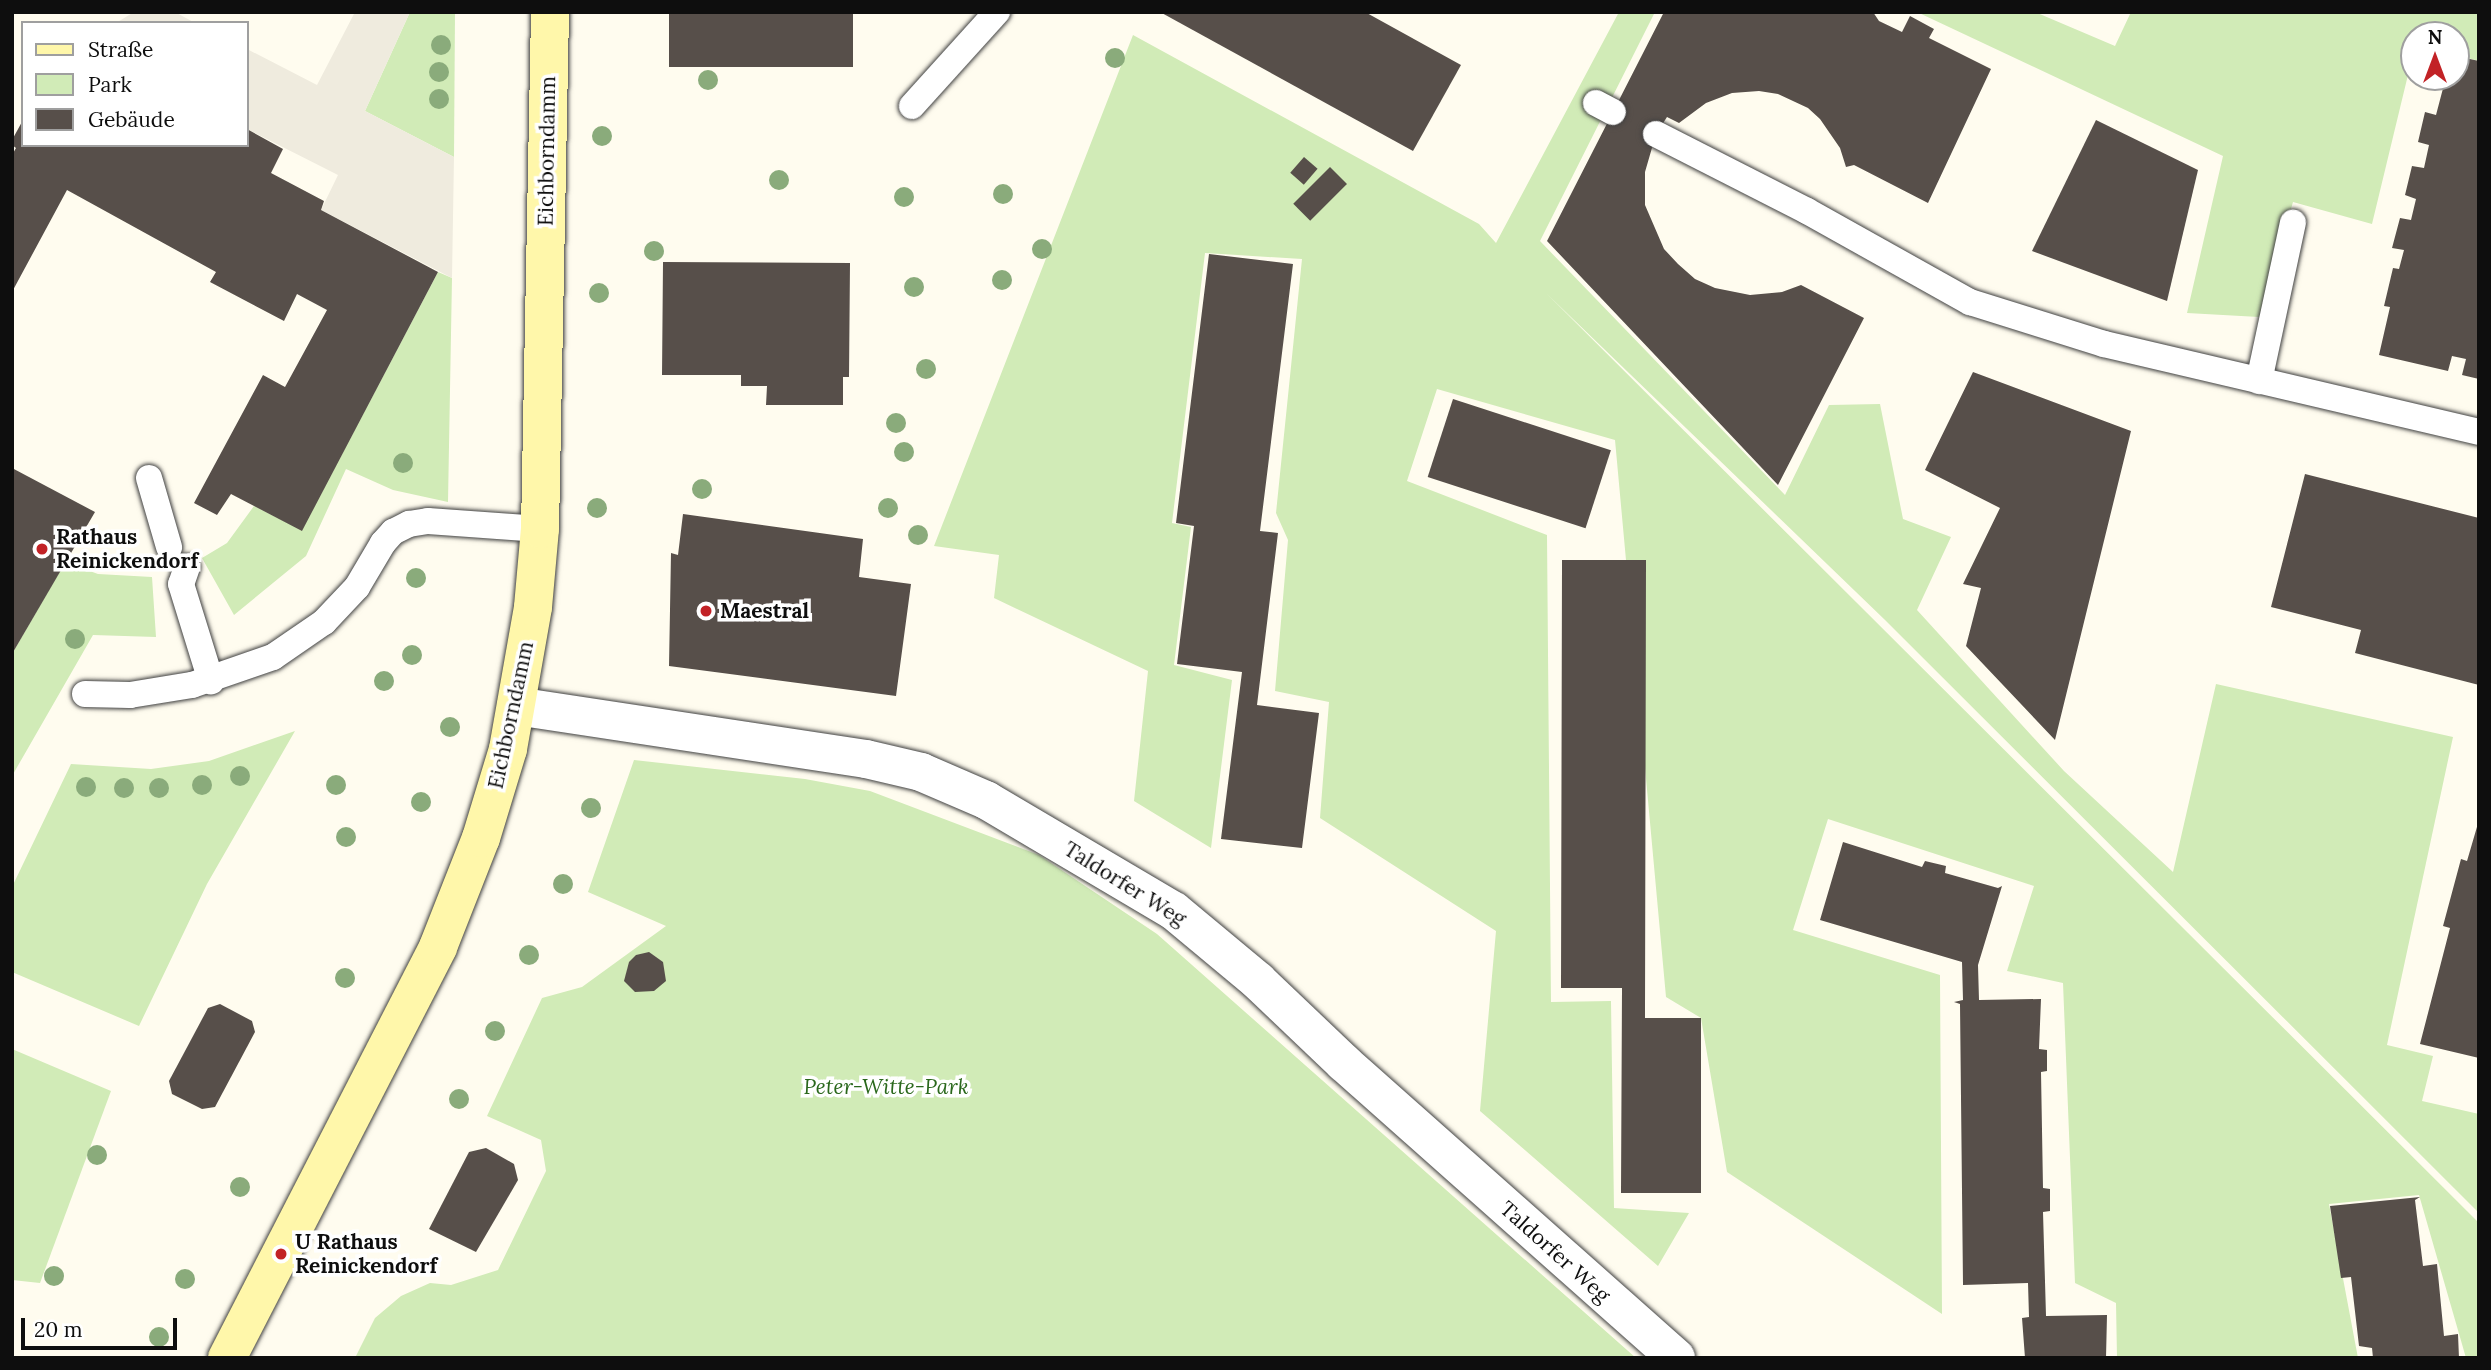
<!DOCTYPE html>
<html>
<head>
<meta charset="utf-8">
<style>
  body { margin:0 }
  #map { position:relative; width:2491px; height:1370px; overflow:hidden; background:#fffcef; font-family:Lora,serif }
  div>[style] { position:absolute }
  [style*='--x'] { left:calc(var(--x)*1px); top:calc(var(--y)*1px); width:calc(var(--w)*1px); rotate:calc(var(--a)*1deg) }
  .green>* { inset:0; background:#d1ebb7 }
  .plaza>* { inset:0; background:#efebde }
  .building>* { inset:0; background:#574f4a; transform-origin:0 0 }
  .roads { filter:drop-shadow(0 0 2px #414141) drop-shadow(0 0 2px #414141) }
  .lane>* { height:26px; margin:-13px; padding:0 13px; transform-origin:13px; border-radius:13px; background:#fff }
  .street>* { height:38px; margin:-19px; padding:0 19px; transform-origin:19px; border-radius:19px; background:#fff }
  .secondary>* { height:38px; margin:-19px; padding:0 19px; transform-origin:19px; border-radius:19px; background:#fff7aa }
  .trees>* { width:20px; height:20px; margin:-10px; border-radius:50%; background:#8aab7b }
  .dots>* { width:19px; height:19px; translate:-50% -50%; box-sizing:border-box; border:4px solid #fff; border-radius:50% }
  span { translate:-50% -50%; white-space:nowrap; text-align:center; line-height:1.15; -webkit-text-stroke:7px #fff; paint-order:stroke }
  .street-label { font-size:21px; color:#0e0e0e }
  .poi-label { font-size:21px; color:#0e0e0e; font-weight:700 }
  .left { translate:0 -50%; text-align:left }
  .park-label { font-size:21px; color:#2a681c; font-style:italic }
  .frame { position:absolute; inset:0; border:14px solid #0e0e0e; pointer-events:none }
  .legend { position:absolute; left:21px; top:21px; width:228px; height:126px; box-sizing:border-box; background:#fff; border:2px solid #9f9f9f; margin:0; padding:9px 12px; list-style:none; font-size:21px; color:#0e0e0e }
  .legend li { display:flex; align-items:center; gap:14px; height:35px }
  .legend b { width:35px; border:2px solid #9f9f9f }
  .north { position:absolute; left:2400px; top:21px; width:70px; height:70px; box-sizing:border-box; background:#fff; border:2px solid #9f9f9f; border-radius:50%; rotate:0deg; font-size:19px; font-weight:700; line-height:28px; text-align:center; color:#0e0e0e }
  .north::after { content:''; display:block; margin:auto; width:24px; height:32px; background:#c22226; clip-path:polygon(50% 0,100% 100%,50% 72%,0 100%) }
  .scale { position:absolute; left:21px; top:1318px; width:156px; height:32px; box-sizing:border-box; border:4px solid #0e0e0e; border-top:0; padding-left:9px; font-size:21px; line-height:24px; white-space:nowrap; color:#0e0e0e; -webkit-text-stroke:5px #fff; paint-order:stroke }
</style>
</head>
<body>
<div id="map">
  <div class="green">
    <div style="clip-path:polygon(410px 12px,455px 12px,454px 157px,365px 111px)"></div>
    <div style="clip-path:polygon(1619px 12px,1655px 12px,1540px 241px,1785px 495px,1829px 405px,1880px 404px,1903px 519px,1951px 537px,1917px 610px,2064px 771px,2173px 872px,2216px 684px,2453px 737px,2387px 1045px,2433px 1056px,2422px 1101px,2479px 1114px,2479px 1213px,1884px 619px,1546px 293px,2479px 1223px,2479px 1358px,2466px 1358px,2419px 1195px,2329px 1204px,2358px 1358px,2117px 1358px,2116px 1303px,2075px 1283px,2063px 983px,2007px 971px,2034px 886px,1828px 819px,1793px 930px,1940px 975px,1942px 1314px,1727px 1172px,1701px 1018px,1666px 997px,1615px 440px,1437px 389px,1407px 481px,1547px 535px,1551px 1002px,1611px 1001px,1614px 1208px,1689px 1213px,1658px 1266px,1480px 1111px,1496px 931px,1320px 818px,1329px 702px,1275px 691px,1288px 540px,1276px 513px,1302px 259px,1205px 253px,1172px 523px,1191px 527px,1174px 665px,1232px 680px,1211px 848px,1134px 801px,1148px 671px,994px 598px,999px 555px,934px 546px,1133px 35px,1479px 224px,1496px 243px)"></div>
    <div style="clip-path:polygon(1917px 12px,2035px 12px,2115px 46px,2131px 12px,2479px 12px,2479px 61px,2456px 55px,2456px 35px,2414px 35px,2414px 50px,2372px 224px,2293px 202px,2259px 317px,2187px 313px,2223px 156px)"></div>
    <div style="clip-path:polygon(438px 272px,452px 278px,448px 502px,393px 490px,346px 469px,306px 556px,234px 615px,202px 558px,227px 543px,254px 506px,302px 530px)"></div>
    <div style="clip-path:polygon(65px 562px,98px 574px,152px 577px,156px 637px,93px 635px,12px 776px,12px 654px)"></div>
    <div style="clip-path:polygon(295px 731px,207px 884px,139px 1026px,12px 972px,12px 887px,71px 764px,151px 769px,209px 761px)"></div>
    <div style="clip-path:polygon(634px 760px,805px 779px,870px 791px,1039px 855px,1157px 934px,1636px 1358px,355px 1358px,375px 1318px,401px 1296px,430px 1283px,451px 1285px,498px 1270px,546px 1171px,541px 1140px,487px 1116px,542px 998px,582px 987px,666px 926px,588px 892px)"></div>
    <div style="clip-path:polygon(12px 1049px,111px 1091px,40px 1283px,12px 1280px)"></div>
  </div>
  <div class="plaza">
    <div style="clip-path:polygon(134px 12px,175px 12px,195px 23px,116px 23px)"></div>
    <div style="clip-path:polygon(355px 12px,410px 12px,365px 111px,454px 157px,452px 278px,321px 210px,338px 175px,247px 129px,247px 49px,317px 85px)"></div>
  </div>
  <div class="building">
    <div style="left:669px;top:12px;width:184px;height:55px"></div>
    <div style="clip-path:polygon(1160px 12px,1365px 12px,1461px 65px,1413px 151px)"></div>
    <div style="clip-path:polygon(1664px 12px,1873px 12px,1879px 21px,1902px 32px,1910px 16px,1934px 29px,1929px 38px,1991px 69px,1928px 203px,1854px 165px,1846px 167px,1840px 148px,1820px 119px,1808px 108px,1778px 94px,1759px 91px,1732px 93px,1706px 103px,1679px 123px,1667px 117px,1656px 134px,1645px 172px,1645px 205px,1664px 249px,1678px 264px,1695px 279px,1715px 288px,1750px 295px,1782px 292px,1801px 285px,1864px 318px,1778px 485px,1547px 241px)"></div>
    <div style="clip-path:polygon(2456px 56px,2479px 61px,2479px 379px,2462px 375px,2466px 359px,2452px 356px,2448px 371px,2379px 355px,2390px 307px,2384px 306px,2393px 268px,2399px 269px,2404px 250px,2392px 248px,2400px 218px,2411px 220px,2416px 199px,2405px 195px,2412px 166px,2424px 168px,2429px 145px,2418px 142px,2425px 112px,2436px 115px,2446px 77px,2456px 77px)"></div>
    <div style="clip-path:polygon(23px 120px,23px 145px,247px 145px,247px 129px,283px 149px,271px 173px,324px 201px,321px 210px,438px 272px,302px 531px,231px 494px,217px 515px,194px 503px,263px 375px,285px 387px,327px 310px,297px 294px,284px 321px,210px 282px,216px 272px,67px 190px,12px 292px,12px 155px,16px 148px,12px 145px,12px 140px)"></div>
    <div style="clip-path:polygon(2096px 120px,2198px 170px,2167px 301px,2032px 251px)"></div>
    <div style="left:1304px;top:157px;width:18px;height:21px;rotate:41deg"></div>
    <div style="left:1330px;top:167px;width:24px;height:52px;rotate:45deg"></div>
    <div style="clip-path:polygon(1209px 254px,1293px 264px,1260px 531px,1278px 533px,1257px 705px,1319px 713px,1302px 848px,1221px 839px,1242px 672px,1177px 664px,1194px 526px,1176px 523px)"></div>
    <div style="clip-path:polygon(663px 262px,850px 263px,849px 377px,843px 377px,843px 405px,766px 405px,767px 386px,741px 386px,741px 375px,662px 375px)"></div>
    <div style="clip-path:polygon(1973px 372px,2131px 431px,2055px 740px,1966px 646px,1981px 588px,1963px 584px,2000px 508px,1925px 470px)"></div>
    <div style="left:1453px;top:399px;width:166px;height:82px;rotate:18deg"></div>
    <div style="clip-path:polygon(12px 468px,95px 512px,12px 654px)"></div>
    <div style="clip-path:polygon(2305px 474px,2479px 518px,2479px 685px,2355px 653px,2361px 630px,2271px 607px)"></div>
    <div style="clip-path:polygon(683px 514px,863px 539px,859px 577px,911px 584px,896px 696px,669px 666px,671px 553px,678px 555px)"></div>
    <div style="clip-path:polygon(1562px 560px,1646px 560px,1645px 1018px,1701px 1018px,1701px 1193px,1621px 1193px,1622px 988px,1561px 988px)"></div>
    <div style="clip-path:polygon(2479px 820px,2479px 1058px,2420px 1044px,2450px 928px,2443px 926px,2461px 859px,2467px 861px)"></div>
    <div style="clip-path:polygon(1843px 842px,1922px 867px,1925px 861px,1946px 866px,1945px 873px,1998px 888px,2002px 886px,1978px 965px,1979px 1000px,2041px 999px,2039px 1049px,2047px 1050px,2047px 1071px,2041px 1072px,2043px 1188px,2050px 1189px,2050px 1211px,2043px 1212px,2046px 1316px,2107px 1315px,2106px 1358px,2025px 1358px,2022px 1318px,2029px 1317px,2028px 1283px,1963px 1285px,1960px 1004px,1954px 1002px,1963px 1000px,1962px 962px,1820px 920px)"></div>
    <div style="clip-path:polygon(649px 952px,663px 962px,666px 981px,654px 991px,635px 992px,624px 981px,629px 962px,636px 955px)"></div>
    <div style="clip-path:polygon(220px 1004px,252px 1021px,255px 1032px,215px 1107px,202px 1109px,172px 1094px,169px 1081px,208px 1008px)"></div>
    <div style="clip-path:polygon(486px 1148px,514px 1164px,518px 1180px,476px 1252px,429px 1229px,469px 1152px)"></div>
    <div style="clip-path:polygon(2420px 1197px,2415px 1200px,2423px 1266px,2437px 1264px,2444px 1336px,2458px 1334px,2459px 1358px,2373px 1358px,2372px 1348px,2359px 1346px,2351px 1277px,2341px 1278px,2330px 1206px)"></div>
  </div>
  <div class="roads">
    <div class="lane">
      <div style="--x:1596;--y:103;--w:19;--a:28"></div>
      <div style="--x:912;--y:106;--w:127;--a:-47.9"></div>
      <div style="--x:1656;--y:134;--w:169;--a:27"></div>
      <div style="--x:1807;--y:211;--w:187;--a:29.2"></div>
      <div style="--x:1970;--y:302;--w:140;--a:17.4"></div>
      <div style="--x:2104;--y:344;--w:385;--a:13.2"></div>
      <div style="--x:2259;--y:381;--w:162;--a:-77.9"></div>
      <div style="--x:149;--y:478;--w:72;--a:73.8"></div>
      <div style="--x:187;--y:567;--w:18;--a:109"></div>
      <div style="--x:181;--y:584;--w:102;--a:72.8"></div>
      <div style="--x:85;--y:694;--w:45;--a:1.3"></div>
      <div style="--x:130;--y:695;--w:63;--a:-9.2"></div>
      <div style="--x:192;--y:685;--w:86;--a:-19.1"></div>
      <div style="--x:273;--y:657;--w:62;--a:-34.5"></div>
      <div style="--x:324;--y:622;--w:48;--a:-46.7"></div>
      <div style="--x:357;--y:587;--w:51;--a:-59.4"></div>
      <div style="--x:383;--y:543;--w:15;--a:-48"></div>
      <div style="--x:393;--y:532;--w:18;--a:-27"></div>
      <div style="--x:409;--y:524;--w:19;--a:-9"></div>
      <div style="--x:428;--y:521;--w:112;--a:4.1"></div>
    </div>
    <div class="street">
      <div style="--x:516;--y:706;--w:354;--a:8.6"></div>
      <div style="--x:866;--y:759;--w:57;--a:13.3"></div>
      <div style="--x:921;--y:772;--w:71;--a:23.3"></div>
      <div style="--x:986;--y:800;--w:218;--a:30.6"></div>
      <div style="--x:1174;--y:911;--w:109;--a:39.8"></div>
      <div style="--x:1258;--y:981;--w:119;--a:43.6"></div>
      <div style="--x:1344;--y:1063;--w:444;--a:41.6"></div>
    </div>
    <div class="secondary">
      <div style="--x:227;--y:1358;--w:462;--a:-62.8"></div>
      <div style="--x:438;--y:947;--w:117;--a:-68.5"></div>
      <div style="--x:481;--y:838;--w:93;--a:-73.1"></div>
      <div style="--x:508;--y:749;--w:144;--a:-80"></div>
      <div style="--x:533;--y:607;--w:78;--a:-84.9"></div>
      <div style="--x:540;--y:529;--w:517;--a:-88.89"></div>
    </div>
  </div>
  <div class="trees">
    <div style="left:441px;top:45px"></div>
    <div style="left:1115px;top:58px"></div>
    <div style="left:439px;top:72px"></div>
    <div style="left:708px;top:80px"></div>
    <div style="left:439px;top:99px"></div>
    <div style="left:602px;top:136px"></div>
    <div style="left:779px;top:180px"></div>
    <div style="left:1003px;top:194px"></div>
    <div style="left:904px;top:197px"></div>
    <div style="left:1042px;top:249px"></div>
    <div style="left:654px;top:251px"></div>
    <div style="left:1002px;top:280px"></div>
    <div style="left:914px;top:287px"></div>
    <div style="left:599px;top:293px"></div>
    <div style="left:926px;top:369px"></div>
    <div style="left:896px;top:423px"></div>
    <div style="left:904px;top:452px"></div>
    <div style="left:403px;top:463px"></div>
    <div style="left:702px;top:489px"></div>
    <div style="left:597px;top:508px"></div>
    <div style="left:888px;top:508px"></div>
    <div style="left:918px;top:535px"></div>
    <div style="left:416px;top:578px"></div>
    <div style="left:75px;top:639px"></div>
    <div style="left:412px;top:655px"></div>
    <div style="left:384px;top:681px"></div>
    <div style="left:450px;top:727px"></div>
    <div style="left:240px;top:776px"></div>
    <div style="left:202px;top:785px"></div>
    <div style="left:336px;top:785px"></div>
    <div style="left:86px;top:787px"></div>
    <div style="left:124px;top:788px"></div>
    <div style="left:159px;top:788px"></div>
    <div style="left:421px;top:802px"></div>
    <div style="left:591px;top:808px"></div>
    <div style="left:346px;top:837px"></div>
    <div style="left:563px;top:884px"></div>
    <div style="left:529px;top:955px"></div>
    <div style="left:345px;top:978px"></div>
    <div style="left:495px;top:1031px"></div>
    <div style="left:459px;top:1099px"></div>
    <div style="left:97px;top:1155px"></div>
    <div style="left:240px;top:1187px"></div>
    <div style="left:54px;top:1276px"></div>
    <div style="left:185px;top:1279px"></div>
    <div style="left:159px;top:1337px"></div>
  </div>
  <div class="dots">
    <div style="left:42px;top:549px;background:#c22226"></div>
    <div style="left:706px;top:611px;background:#c22226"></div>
    <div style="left:281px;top:1254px;background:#c22226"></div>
  </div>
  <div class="street-label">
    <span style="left:547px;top:151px;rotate:-89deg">Eichborndamm</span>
    <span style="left:511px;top:715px;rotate:-78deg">Eichborndamm</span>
    <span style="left:1125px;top:884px;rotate:32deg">Taldorfer Weg</span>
    <span style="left:1555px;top:1252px;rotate:42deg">Taldorfer Weg</span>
  </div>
  <div class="poi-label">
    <span class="left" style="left:56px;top:549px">Rathaus<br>Reinickendorf</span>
    <span class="left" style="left:720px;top:611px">Maestral</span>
    <span class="left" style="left:295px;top:1254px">U Rathaus<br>Reinickendorf</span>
  </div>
  <div class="park-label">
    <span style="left:886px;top:1087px">Peter-Witte-Park</span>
  </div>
  <div class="frame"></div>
  <ul class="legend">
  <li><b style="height:9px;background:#fff7aa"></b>Straße</li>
  <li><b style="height:19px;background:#d1ebb7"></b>Park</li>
  <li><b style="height:19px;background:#574f4a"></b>Gebäude</li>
  </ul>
  <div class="north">N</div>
  <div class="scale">20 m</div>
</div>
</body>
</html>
